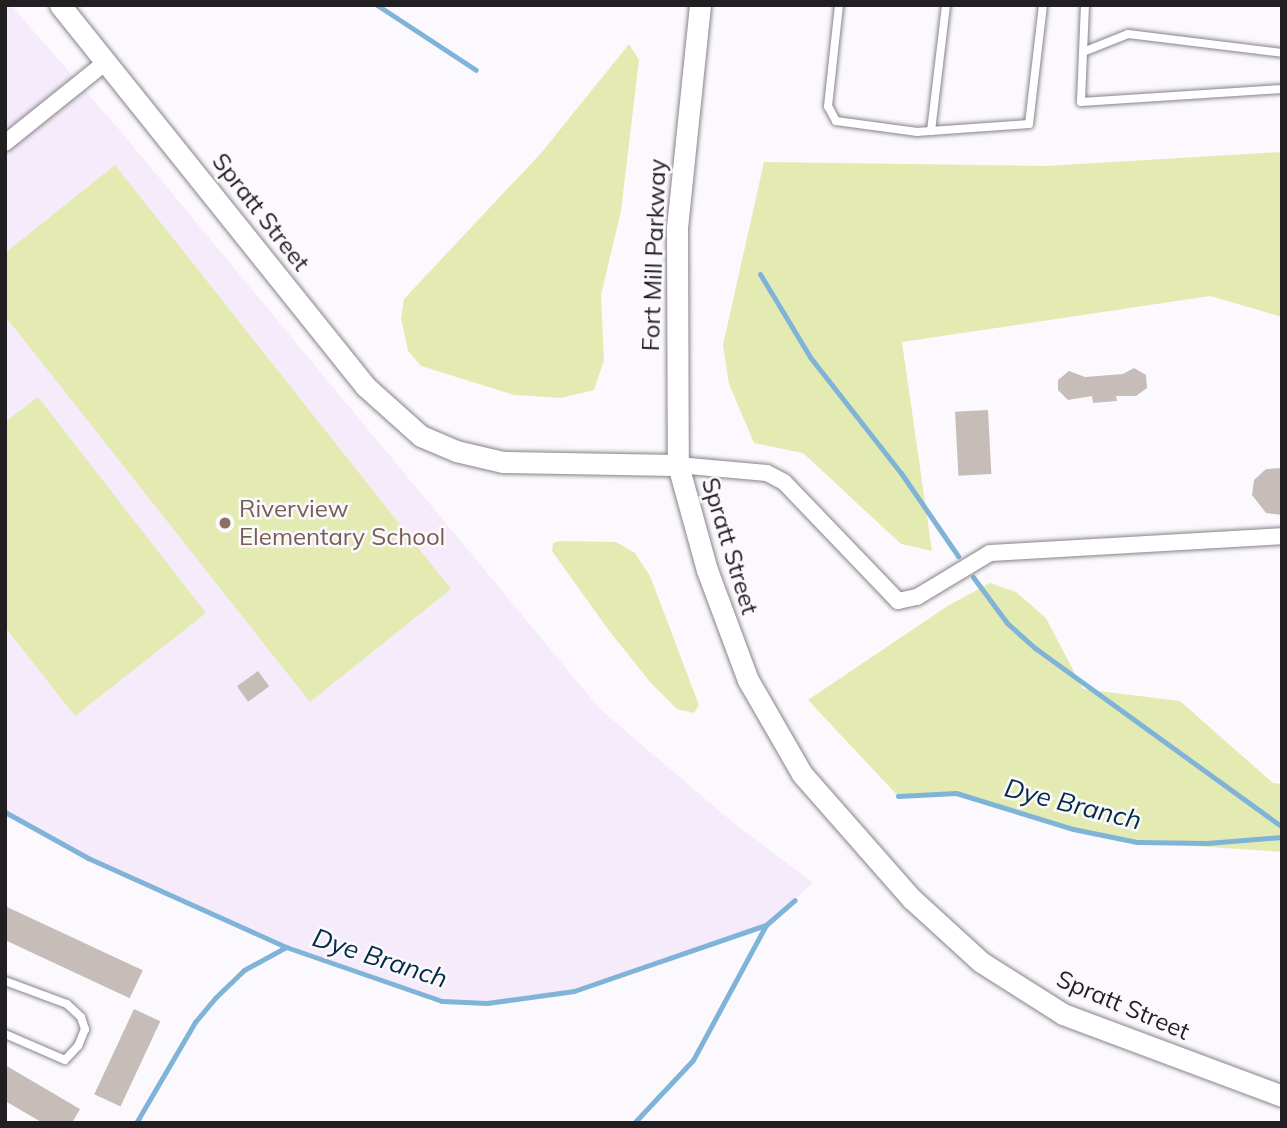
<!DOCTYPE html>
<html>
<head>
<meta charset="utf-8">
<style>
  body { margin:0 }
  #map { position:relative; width:1287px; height:1128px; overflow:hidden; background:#fcf9fe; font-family:Mulish,sans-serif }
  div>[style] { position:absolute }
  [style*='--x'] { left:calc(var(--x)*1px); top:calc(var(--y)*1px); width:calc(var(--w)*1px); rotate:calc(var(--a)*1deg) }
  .built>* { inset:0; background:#f5ebfa }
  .green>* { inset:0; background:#e4ebb2 }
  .stream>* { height:5px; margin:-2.5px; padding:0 2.5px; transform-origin:2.5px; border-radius:2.5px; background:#7fb4d8 }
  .building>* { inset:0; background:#c6bdb9; transform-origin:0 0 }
  .roads { filter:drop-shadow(0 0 2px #88838a) drop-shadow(0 0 2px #88838a) }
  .service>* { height:8px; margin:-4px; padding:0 4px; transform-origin:4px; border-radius:4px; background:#fff }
  .minor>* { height:16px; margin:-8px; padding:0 8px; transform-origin:8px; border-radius:8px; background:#fff }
  .secondary>* { height:21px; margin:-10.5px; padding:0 10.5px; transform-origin:10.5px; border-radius:10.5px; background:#fff }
  .dots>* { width:19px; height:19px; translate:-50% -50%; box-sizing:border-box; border:4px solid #fcf9fe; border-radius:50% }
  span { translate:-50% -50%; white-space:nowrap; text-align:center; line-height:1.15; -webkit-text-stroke:5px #fcf9fe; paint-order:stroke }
  .street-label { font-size:24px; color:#211f22 }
  .education-label { font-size:24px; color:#785e54 }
  .left { translate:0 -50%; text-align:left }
  .water-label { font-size:26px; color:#002c45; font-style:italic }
  .frame { position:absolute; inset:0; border:7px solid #211f22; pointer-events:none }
</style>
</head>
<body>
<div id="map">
  <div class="built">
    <div style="clip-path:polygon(5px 5px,11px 5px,122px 133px,600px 709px,730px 820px,813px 883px,766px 925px,574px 991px,487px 1003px,442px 1001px,286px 947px,88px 858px,5px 812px)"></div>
  </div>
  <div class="green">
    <div style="clip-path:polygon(629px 44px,639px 60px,621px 211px,601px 295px,604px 360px,594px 390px,561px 398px,514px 395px,421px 366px,408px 351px,401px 318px,404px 299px,542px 152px)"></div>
    <div style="clip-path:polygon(1282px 152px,1282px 317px,1210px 296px,902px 342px,932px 551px,901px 544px,803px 453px,754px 443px,729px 384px,723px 345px,764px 162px,1045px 166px)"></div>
    <div style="clip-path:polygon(115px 165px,451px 589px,310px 702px,5px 316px,5px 253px)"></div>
    <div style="clip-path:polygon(38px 397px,206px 613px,75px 716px,5px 627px,5px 422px)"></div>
    <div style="clip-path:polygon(560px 541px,616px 542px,635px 553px,650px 576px,699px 705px,694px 713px,677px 709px,651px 683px,610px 632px,552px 551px,553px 543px)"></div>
    <div style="clip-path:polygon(990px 583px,1016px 592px,1046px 618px,1083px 689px,1180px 701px,1273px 783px,1282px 784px,1282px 852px,1137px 842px,1073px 829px,956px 793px,898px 796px,808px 700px,949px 605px)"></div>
  </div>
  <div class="stream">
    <div style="--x:377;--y:5;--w:118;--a:33.3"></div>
    <div style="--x:760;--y:274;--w:97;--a:58.9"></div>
    <div style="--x:810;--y:357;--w:147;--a:51.9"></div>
    <div style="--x:901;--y:473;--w:101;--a:55.5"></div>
    <div style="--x:973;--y:577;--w:57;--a:53.5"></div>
    <div style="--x:1007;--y:623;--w:38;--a:42"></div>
    <div style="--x:1035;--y:648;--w:305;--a:35.9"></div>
    <div style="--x:898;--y:796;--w:58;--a:-3"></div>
    <div style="--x:956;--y:793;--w:122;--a:17.1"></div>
    <div style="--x:1073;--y:829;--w:65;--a:11.5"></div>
    <div style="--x:1137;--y:842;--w:70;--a:0.8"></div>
    <div style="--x:1207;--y:843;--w:75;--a:-4.6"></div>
    <div style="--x:5;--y:812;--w:95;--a:29"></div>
    <div style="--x:88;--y:858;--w:217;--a:24.2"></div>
    <div style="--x:286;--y:947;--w:165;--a:19.1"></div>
    <div style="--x:442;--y:1001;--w:45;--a:2.5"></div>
    <div style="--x:487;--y:1003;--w:88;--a:-7.9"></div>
    <div style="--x:574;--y:991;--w:203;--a:-19"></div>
    <div style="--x:766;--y:925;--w:38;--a:-41"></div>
    <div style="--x:136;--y:1123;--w:117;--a:-59.7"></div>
    <div style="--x:195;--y:1022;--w:31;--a:-50"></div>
    <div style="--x:215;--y:998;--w:40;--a:-44"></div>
    <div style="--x:244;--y:970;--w:48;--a:-28.7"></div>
    <div style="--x:634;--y:1123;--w:86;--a:-46.9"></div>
    <div style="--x:693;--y:1060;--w:153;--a:-61.6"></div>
  </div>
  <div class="building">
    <div style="clip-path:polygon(1134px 368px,1146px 375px,1147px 388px,1136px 396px,1116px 396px,1117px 401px,1093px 403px,1092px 396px,1068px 400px,1058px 390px,1058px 380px,1069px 371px,1085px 377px,1123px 374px)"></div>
    <div style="left:988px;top:410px;width:64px;height:33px;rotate:87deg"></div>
    <div style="clip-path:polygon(1282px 468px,1282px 515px,1266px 513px,1252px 495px,1254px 480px,1266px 469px)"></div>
    <div style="left:258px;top:671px;width:19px;height:26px;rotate:54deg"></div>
    <div style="left:5px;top:906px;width:152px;height:31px;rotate:25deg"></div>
    <div style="left:134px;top:1009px;width:29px;height:94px;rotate:25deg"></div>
    <div style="clip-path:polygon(5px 1065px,80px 1109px,72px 1123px,43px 1123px,5px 1101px)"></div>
  </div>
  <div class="roads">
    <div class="service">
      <div style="--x:839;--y:5;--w:102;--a:96.2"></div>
      <div style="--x:828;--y:106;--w:17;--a:62"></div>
      <div style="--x:836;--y:121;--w:82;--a:7.7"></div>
      <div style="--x:917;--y:132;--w:112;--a:-4.1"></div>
      <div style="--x:1029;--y:124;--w:120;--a:-83.3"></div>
      <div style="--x:1085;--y:5;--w:97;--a:92.4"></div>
      <div style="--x:1081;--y:102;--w:201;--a:-3.7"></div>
      <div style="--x:1083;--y:52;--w:48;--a:-21.8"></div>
      <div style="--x:1128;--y:34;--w:155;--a:7"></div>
      <div style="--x:931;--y:131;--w:127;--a:-83.2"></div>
      <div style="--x:5;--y:981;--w:66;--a:20.4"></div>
      <div style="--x:67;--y:1004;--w:19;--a:43"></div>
      <div style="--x:81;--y:1017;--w:13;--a:72"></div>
      <div style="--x:85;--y:1029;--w:18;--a:112"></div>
      <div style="--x:78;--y:1046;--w:19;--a:133"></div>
      <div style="--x:65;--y:1060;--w:65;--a:-156.6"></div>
    </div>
    <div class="minor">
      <div style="--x:5;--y:143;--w:131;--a:-38.8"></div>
      <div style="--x:678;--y:465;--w:89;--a:5.1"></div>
      <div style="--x:767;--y:473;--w:19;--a:28"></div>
      <div style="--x:784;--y:482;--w:165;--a:46.2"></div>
      <div style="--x:898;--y:601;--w:19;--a:-12"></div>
      <div style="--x:917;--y:597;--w:85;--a:-31.1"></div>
      <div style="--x:990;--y:553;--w:292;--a:-3.3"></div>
    </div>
    <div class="secondary">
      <div style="--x:60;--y:5;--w:488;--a:51.3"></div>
      <div style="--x:365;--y:386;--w:75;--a:41.8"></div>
      <div style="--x:421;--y:436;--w:38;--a:23"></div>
      <div style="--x:456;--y:451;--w:48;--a:13.2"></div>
      <div style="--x:503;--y:462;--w:175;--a:1"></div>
      <div style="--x:700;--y:5;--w:223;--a:95.9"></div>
      <div style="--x:677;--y:227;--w:238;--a:89.8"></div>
      <div style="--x:678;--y:465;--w:109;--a:74.6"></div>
      <div style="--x:707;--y:570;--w:117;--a:69.6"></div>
      <div style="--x:748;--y:680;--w:108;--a:60.1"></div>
      <div style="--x:802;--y:774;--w:167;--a:48.7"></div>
      <div style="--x:912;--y:899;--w:93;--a:42.4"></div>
      <div style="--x:981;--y:962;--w:97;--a:32.4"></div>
      <div style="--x:1063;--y:1014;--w:234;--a:20.5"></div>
    </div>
  </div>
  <div class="dots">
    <div style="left:225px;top:523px;background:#8d6e63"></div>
  </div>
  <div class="street-label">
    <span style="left:261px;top:212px;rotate:52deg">Spratt Street</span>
    <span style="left:654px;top:255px;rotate:-88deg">Fort Mill Parkway</span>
    <span style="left:730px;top:546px;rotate:73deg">Spratt Street</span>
    <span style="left:1123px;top:1005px;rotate:23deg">Spratt Street</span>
  </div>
  <div class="education-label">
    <span class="left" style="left:239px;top:523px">Riverview<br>Elementary School</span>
  </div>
  <div class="water-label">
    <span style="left:1073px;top:804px;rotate:14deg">Dye Branch</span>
    <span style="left:380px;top:958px;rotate:18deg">Dye Branch</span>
  </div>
  <div class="frame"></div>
</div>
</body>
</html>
